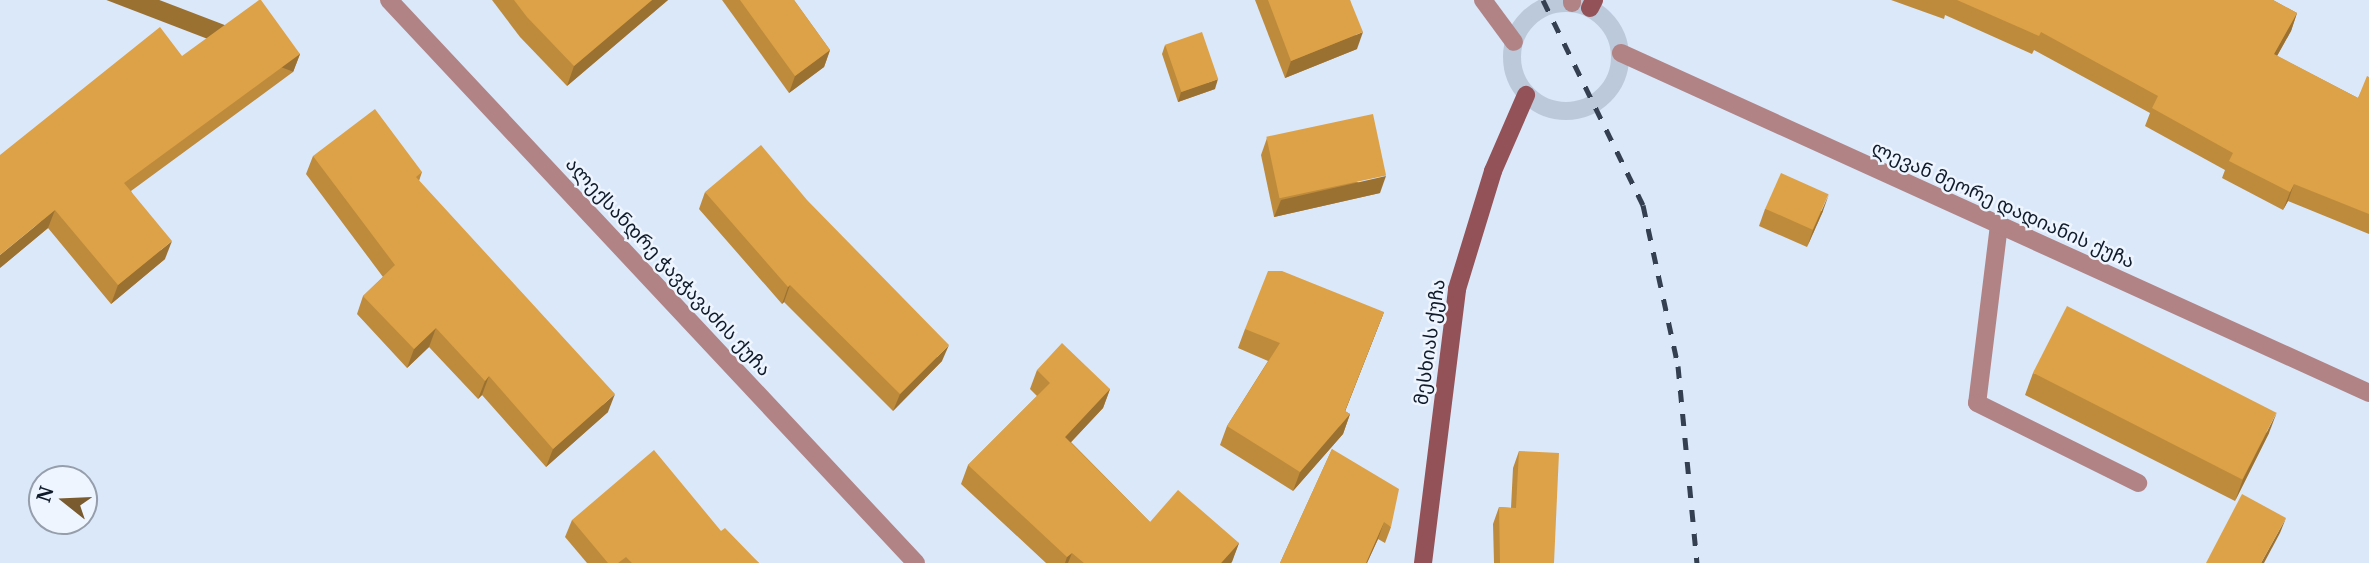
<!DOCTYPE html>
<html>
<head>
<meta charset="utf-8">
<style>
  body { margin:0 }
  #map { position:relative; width:2369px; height:563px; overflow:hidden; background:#dae8fa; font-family:Merriweather,"Noto Sans Georgian",serif }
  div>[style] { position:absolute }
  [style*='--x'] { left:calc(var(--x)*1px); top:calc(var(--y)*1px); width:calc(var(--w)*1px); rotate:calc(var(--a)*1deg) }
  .secondary-tunnel>* { height:18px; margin-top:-9px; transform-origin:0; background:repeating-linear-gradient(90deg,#bcc9db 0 18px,transparent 0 27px) }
  .secondary-tunnel>.ring { margin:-9px; padding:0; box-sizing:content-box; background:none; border:18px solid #bcc9db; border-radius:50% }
  .lane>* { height:18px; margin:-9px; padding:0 9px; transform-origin:9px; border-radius:9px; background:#b18385 }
  .street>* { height:18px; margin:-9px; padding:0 9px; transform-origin:9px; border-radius:9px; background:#b18385 }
  .secondary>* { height:18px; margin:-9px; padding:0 9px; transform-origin:9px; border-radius:9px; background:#925257 }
  .rail>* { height:5px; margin-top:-2.5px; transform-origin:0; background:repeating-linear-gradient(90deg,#344051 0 12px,transparent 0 24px) }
  .wall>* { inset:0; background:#be8b3d }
  .shaded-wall>* { inset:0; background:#9b7132; transform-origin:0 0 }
  .building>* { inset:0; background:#dda247; transform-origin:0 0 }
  span { translate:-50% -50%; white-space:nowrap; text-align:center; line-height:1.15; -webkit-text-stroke:5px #eef5fe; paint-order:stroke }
  .street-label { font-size:19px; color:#0f1b2b }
  .north { position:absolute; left:28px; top:465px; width:70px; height:70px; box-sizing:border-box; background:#eef5fe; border:2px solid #959eaa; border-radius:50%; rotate:288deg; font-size:19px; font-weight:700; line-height:28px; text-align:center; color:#0f1b2b }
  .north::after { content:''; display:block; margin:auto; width:24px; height:32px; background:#795b2f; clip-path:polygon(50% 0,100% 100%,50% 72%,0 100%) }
</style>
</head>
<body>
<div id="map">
  <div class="secondary-tunnel">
    <div class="ring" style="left:1512px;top:3px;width:90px;height:90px"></div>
  </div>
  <div class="lane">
    <div style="--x:1999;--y:225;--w:179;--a:97"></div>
    <div style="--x:1977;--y:403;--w:180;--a:26.4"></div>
  </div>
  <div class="street">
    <div style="--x:389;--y:0;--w:771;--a:46.89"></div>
    <div style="--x:1483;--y:0;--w:52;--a:53.6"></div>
    <div style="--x:1572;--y:0;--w:3;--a:90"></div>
    <div style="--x:1621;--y:53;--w:822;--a:24.44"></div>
  </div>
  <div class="secondary">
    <div style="--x:1590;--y:8;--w:9;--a:-63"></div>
    <div style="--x:1423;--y:563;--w:276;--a:-82.9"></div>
    <div style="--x:1457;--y:289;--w:123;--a:-73"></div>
    <div style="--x:1493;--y:171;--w:83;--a:-66.5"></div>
  </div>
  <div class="rail">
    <div style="--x:1543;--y:0;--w:228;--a:64"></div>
    <div style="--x:1643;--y:205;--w:165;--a:77.7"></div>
    <div style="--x:1678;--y:366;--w:198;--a:84.5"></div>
  </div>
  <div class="wall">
    <div style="clip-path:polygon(492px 0,668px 0,567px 86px,520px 37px)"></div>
    <div style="clip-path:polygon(722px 0,794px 0,830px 50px,824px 67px,789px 93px)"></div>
    <div style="clip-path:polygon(1255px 0,1350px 0,1357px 49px,1285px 78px)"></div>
    <div style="clip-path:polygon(1891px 0,2273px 0,2297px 13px,2291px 31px,2277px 56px,2358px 98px,2369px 77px,2369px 234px,2288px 201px,2283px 210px,2222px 178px,2225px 170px,2145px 126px,2150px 113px,2034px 50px,2032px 54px,1945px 15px,1944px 19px)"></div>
    <div style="clip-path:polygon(1165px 45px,1215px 89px,1178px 102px,1162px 54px)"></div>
    <div style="clip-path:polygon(300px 54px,293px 72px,131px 191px,165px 259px,111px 304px,48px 228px,0 268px,182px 56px)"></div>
    <div style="clip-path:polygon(1267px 138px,1380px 193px,1274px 217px,1261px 155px)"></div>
    <div style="clip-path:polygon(313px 156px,422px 172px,419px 181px,608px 412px,546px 467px,482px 395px,478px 399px,429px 347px,407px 368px,357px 314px,363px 296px,383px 277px,306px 174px)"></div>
    <div style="clip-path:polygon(705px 192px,942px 361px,893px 411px,784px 302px,782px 304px,699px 209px)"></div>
    <div style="clip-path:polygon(1765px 209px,1823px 211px,1807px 247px,1759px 226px)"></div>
    <div style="clip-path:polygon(1384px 312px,1345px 411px,1350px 414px,1343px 434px,1293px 491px,1220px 445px,1227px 426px,1268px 361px,1238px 348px,1245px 329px)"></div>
    <div style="clip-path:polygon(1037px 370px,1110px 389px,1103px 408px,1071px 442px,1150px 522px,1239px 543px,1231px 563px,1046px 563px,961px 484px,968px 465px,1037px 396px,1030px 389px)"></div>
    <div style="clip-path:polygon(2033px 373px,2269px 433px,2235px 501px,2025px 395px)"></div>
    <div style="clip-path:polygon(1332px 449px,1391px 527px,1385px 543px,1378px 539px,1367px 563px,1280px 563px)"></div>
    <div style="clip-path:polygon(1519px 451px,1554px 563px,1494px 563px,1493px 524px,1499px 507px,1511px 508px,1513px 468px)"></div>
    <div style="clip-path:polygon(572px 520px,721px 531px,759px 563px,587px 563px,565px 537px)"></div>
  </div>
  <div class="shaded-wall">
    <div style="clip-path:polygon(652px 0,668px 0,567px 86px,574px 66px)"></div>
    <div style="clip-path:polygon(2297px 13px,2291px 31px,2268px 72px,2274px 54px)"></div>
    <div style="clip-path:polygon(1363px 32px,1357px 49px,1285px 78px,1291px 61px)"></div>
    <div style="clip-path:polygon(830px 50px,824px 67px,789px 93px,795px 76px)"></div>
    <div style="left:300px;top:54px;width:19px;height:218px;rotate:111deg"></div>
    <div style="clip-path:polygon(1218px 79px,1215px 89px,1178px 102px,1181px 92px)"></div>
    <div style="clip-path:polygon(1386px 176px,1380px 193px,1274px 217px,1281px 200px)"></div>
    <div style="clip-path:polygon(2294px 184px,2288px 201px,2283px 210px,2290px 192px)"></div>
    <div style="clip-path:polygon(1829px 194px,1823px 211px,1807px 247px,1813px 230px)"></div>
    <div style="clip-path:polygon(55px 210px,48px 228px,0 268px,0 255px)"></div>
    <div style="clip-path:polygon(172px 241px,165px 259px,111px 304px,118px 285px)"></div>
    <div style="clip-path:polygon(790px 285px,784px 302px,782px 304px,788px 287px)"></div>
    <div style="clip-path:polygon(1384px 312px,1339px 427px,1350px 414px,1343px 434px,1293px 491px,1300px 472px)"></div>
    <div style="clip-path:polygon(436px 328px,429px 347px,407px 368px,414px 349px)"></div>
    <div style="clip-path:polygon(949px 345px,942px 361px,893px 411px,900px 394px)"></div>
    <div style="clip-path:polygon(489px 376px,482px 395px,478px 399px,485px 381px)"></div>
    <div style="clip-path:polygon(1110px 389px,1103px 408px,1058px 456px,1065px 437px)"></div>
    <div style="clip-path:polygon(615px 394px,608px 412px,546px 467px,553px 449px)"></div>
    <div style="clip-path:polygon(2277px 412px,2269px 433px,2235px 501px,2243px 479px)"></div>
    <div style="clip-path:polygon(2286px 518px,2280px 533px,2264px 563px,2261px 563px)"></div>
    <div style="clip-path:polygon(1384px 522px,1378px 539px,1367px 563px,1366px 563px)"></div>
    <div style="clip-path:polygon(1239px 543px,1232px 562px,1231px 563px,1221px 563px)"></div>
    <div style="clip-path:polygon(1072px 553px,1068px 563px,1065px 563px,1067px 557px)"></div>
  </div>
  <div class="building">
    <div style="clip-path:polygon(259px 0,261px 0,300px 54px,124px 183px,172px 241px,118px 285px,55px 210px,0 255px,0 155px,160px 27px,182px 56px)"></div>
    <div style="clip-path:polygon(514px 0,652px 0,574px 66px,527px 17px)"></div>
    <div style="clip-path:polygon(740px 0,794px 0,830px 50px,795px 76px)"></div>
    <div style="clip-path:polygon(1268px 0,1350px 0,1363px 32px,1291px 61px)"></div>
    <div style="clip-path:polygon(1957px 0,2273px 0,2297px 13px,2274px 54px,2358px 98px,2367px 76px,2369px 77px,2369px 214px,2294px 184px,2290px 192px,2229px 161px,2233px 153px,2152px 108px,2158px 96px,2041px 32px,2039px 36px)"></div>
    <div style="left:1202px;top:32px;width:50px;height:39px;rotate:71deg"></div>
    <div style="clip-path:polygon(375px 109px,422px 172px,416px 177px,615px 394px,553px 449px,489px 376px,485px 381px,436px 328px,414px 349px,363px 296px,395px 265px,313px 156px)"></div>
    <div style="left:1373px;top:114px;width:63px;height:109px;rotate:78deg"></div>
    <div style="clip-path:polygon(761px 145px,807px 200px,949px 345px,900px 394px,790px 285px,788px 287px,705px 192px)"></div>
    <div style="left:1781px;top:173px;width:52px;height:39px;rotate:24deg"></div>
    <div style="clip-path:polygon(1268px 271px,1282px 271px,1384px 312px,1345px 411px,1350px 414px,1300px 472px,1227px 426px,1280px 343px,1245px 329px)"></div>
    <div style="left:2067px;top:306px;width:235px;height:75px;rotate:27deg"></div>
    <div style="clip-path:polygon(1062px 343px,1110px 389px,1065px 437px,1150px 522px,1178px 490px,1239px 543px,1221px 563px,1084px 563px,1072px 553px,1067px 557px,968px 465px,1050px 383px,1037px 370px)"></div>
    <div style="clip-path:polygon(1332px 449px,1399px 489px,1391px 527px,1384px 522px,1366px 563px,1280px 563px)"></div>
    <div style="clip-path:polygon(654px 450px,721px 531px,725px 528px,759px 563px,632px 563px,626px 557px,618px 563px,608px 563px,572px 520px)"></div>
    <div style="clip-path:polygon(1519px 451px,1559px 453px,1554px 563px,1500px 563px,1499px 507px,1516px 508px)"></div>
    <div style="clip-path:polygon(2242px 494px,2286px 518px,2261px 563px,2206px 563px)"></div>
  </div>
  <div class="street-label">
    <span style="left:2003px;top:205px;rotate:24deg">ლევან მეორე დადიანის ქუჩა</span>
    <span style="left:668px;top:267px;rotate:47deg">ალექსანდრე ჭავჭავაძის ქუჩა</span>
    <span style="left:1430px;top:342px;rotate:-82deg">მესხიას ქუჩა</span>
  </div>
  <div class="north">N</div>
</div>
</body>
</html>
